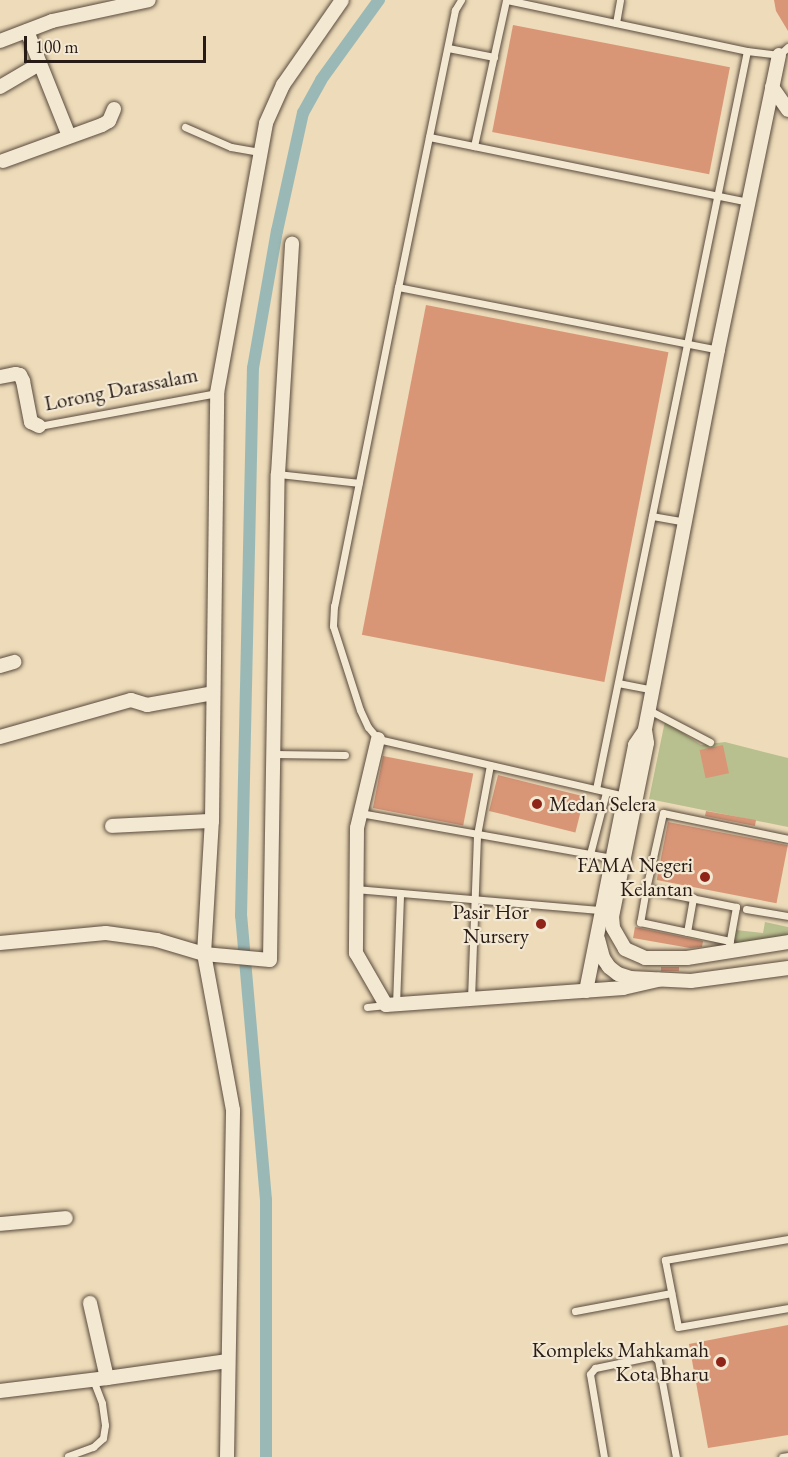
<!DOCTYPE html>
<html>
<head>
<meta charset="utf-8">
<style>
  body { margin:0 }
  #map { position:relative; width:788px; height:1457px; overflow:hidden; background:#eddbb9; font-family:"EB Garamond",serif }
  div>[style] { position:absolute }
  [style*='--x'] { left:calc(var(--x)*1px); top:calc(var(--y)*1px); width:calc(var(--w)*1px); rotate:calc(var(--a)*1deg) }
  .green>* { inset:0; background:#b9c08f }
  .canal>* { height:12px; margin:-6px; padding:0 6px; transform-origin:6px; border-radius:6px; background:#9ab9b6 }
  .building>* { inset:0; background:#d89677; transform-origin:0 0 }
  .roads { filter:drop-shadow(0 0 2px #594a3d) drop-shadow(0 0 2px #594a3d) }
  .lane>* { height:7px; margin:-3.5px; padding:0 3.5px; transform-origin:3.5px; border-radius:3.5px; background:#f3e8d2 }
  .street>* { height:14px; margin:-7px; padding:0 7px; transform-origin:7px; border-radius:7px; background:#f3e8d2 }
  .dots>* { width:16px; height:16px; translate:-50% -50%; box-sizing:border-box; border:3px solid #f3e8d2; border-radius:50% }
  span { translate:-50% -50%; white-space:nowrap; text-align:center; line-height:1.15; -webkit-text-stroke:4.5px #f3e8d2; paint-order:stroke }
  .street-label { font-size:21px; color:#281a14 }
  .poi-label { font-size:21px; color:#281a14 }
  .left { translate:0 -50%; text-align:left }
  .right { translate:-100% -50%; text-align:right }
  .scale { position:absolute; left:24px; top:36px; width:182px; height:27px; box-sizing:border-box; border:3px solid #281a14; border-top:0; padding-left:8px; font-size:18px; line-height:21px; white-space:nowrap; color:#281a14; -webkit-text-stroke:4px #f3e8d2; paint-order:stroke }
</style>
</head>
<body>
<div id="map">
  <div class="green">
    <div style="clip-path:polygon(665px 721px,701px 745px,725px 742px,788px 758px,788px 827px,649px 799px)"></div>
    <div style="clip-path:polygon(765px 922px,788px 927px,788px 940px,734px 948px,736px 930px,763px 933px)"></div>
  </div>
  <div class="canal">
    <div style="--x:266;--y:1457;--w:257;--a:-90"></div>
    <div style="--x:266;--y:1200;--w:285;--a:-95"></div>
    <div style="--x:241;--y:916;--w:548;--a:-88.75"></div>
    <div style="--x:253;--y:368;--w:139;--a:-80.1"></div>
    <div style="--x:277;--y:231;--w:121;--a:-77.6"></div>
    <div style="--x:303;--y:113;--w:38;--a:-61"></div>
    <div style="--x:321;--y:80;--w:99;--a:-54.1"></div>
  </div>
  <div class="building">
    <div style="clip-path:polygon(774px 0,788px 0,788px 31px,776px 11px)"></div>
    <div style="left:513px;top:25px;width:221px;height:109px;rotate:11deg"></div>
    <div style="left:426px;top:305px;width:247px;height:336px;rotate:11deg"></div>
    <div style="left:723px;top:745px;width:29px;height:24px;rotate:78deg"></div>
    <div style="left:383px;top:756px;width:92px;height:53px;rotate:11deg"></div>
    <div style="left:498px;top:775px;width:89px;height:37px;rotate:14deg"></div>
    <div style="clip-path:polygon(706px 811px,756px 820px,755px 826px,705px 816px)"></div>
    <div style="left:668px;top:822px;width:122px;height:59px;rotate:11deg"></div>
    <div style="clip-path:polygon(635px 927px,703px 941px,702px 947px,690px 948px,633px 938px)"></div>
    <div style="left:661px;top:967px;width:18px;height:4px"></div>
    <div style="clip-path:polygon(788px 1325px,788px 1435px,708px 1448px,689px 1344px)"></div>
  </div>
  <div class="roads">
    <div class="lane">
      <div style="--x:461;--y:0;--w:12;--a:121"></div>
      <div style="--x:455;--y:10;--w:283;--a:101.6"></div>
      <div style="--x:398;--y:287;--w:325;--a:101.3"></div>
      <div style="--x:334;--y:606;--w:20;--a:93"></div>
      <div style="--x:333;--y:626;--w:88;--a:72.2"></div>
      <div style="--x:360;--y:710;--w:19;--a:65"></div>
      <div style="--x:368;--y:727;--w:16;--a:50"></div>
      <div style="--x:378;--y:739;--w:253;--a:13"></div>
      <div style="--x:507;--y:0;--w:245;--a:12"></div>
      <div style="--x:747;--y:51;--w:32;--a:7"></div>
      <div style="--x:779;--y:55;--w:12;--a:-42"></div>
      <div style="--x:616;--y:23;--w:23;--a:-80"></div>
      <div style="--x:448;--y:48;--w:47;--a:11.1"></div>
      <div style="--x:185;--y:127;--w:50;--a:23.5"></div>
      <div style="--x:231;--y:147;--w:29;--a:10"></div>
      <div style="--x:429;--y:137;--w:327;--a:11.5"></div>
      <div style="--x:474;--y:146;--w:149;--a:-77.6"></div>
      <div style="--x:398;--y:287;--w:326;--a:11.1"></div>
      <div style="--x:39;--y:426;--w:181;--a:-10.5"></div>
      <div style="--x:278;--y:474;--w:81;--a:6.3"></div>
      <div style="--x:652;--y:516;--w:34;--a:10"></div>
      <div style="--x:618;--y:683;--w:36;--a:11"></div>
      <div style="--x:649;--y:710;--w:69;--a:27.7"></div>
      <div style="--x:274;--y:754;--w:71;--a:0.8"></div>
      <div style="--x:596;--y:789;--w:753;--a:-78.44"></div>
      <div style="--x:360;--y:813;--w:256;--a:10.1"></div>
      <div style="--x:590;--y:854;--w:64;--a:-75.5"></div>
      <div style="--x:355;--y:889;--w:248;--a:4.9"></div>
      <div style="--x:646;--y:889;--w:34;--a:100"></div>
      <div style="--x:640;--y:922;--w:92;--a:11.9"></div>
      <div style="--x:746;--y:909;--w:43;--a:9.5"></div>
      <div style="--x:687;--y:932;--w:35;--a:-80"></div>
      <div style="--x:728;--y:951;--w:45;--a:-79.7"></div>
      <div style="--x:736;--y:907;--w:92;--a:-168.7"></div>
      <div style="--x:646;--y:889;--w:78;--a:-77.4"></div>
      <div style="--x:663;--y:813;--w:128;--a:11.7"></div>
      <div style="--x:471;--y:999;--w:164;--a:-87.9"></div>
      <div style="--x:477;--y:835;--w:71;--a:-79.5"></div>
      <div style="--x:396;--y:1005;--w:111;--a:-87.9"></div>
      <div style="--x:367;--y:1007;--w:19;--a:-6"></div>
      <div style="--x:788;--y:1239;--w:125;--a:170.3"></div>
      <div style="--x:665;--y:1260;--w:68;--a:79"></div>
      <div style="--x:678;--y:1327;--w:112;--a:-9.8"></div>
      <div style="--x:575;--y:1311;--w:98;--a:-10.6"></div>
      <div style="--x:68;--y:1456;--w:27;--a:-20"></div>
      <div style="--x:93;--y:1447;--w:13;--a:-42"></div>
      <div style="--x:103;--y:1438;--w:13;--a:-81"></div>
      <div style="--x:105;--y:1425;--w:22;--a:-98"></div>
      <div style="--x:102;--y:1403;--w:26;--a:-111"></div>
      <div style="--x:604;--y:1457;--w:84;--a:-99.6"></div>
      <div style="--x:590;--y:1374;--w:8;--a:-50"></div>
      <div style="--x:595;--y:1368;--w:59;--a:-11.7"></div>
      <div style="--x:653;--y:1356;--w:6;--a:39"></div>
      <div style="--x:658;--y:1360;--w:99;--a:79.5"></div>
      <div style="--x:782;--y:1457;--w:6;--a:-9"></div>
    </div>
    <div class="street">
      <div style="--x:27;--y:31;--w:113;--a:68.2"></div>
      <div style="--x:0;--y:41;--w:56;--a:-21"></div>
      <div style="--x:52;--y:21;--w:99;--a:-12.2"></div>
      <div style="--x:779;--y:55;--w:301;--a:101.7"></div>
      <div style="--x:718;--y:350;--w:387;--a:100.9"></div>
      <div style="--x:645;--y:730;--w:13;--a:81"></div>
      <div style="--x:647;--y:743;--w:177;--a:101.4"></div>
      <div style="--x:612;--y:916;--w:12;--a:85"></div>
      <div style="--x:613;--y:928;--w:24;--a:60"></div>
      <div style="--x:625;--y:949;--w:22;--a:24"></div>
      <div style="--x:645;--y:958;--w:42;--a:0"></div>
      <div style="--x:687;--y:958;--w:102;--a:-9"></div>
      <div style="--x:0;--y:87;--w:45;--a:-30.5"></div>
      <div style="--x:772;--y:87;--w:28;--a:55"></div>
      <div style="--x:3;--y:161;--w:105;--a:-20"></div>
      <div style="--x:102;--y:125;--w:8;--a:-30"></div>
      <div style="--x:109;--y:121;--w:13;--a:-67"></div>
      <div style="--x:0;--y:377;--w:16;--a:-11"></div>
      <div style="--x:16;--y:374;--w:4;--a:14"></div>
      <div style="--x:20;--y:375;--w:7;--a:63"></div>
      <div style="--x:23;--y:381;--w:42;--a:79"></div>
      <div style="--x:31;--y:422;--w:9;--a:27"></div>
      <div style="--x:0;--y:666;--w:15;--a:-16"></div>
      <div style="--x:0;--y:737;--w:136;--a:-15.8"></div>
      <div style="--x:131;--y:700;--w:17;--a:17"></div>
      <div style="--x:147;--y:705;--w:67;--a:-10.3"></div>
      <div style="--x:378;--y:739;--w:91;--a:103.3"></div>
      <div style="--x:357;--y:828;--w:125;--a:90.5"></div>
      <div style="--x:356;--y:953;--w:60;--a:60"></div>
      <div style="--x:386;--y:1005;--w:238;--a:-4.1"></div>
      <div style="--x:623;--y:988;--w:37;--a:-13"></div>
      <div style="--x:112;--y:826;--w:100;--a:-2.9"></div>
      <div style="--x:598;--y:939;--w:20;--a:75"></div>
      <div style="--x:603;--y:958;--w:11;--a:56"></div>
      <div style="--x:609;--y:967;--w:11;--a:38"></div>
      <div style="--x:618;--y:974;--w:13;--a:18"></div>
      <div style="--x:630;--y:978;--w:61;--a:2.8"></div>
      <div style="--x:691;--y:981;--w:98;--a:-7.6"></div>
      <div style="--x:0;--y:943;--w:106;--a:-5.4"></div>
      <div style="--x:106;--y:933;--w:51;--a:7.8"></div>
      <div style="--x:157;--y:940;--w:49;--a:16.6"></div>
      <div style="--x:204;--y:954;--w:66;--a:5.2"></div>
      <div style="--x:270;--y:960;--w:486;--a:-89.1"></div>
      <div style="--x:278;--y:474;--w:231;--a:-86.5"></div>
      <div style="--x:586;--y:991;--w:251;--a:-78.7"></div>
      <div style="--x:635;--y:745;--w:18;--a:-56"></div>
      <div style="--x:0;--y:1224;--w:66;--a:-5.2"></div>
      <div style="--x:107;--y:1378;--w:122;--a:-8"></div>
      <div style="--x:0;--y:1391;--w:108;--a:-6.9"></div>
      <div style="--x:107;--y:1378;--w:77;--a:-102.8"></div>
      <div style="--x:227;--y:1457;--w:347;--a:-89"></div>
      <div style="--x:233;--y:1110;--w:159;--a:-100.5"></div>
      <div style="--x:204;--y:954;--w:133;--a:-86.6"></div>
      <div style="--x:212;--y:821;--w:428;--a:-89.3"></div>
      <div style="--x:217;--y:393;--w:274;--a:-79.7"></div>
      <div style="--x:266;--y:123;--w:42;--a:-65.9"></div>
      <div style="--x:283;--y:85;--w:103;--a:-55.2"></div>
    </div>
  </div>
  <div class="dots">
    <div style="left:537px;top:804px;background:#8f2418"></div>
    <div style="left:705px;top:877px;background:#8f2418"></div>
    <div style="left:541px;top:924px;background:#8f2418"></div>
    <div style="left:721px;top:1362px;background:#8f2418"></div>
  </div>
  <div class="street-label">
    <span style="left:121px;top:389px;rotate:-11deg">Lorong Darassalam</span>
  </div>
  <div class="poi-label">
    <span class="left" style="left:549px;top:804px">Medan Selera</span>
    <span class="right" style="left:693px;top:877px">FAMA Negeri<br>Kelantan</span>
    <span class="right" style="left:529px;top:924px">Pasir Hor<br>Nursery</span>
    <span class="right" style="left:709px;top:1362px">Kompleks Mahkamah<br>Kota Bharu</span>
  </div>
  <div class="scale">100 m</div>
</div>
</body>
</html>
